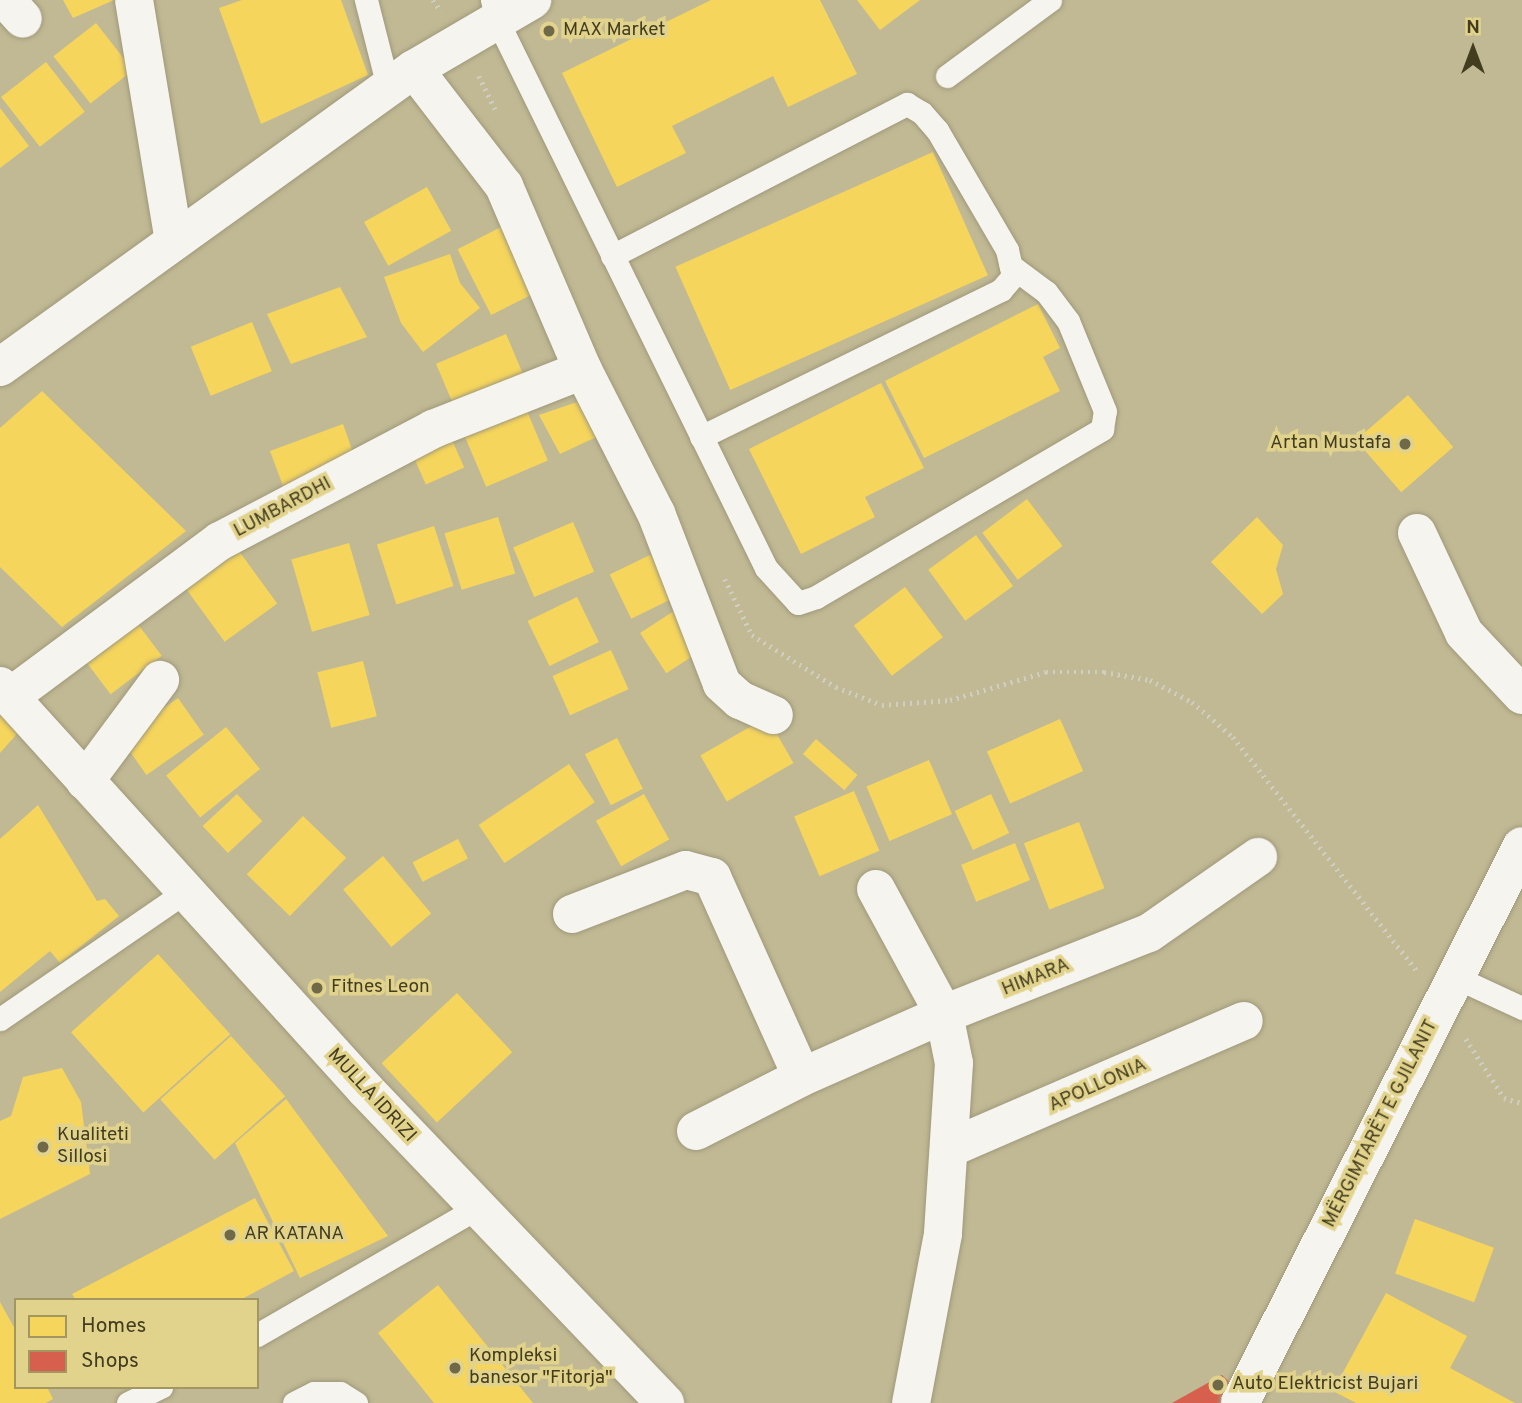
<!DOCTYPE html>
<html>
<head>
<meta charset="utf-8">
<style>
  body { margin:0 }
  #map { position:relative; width:1522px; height:1403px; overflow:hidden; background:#c1b994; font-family:Overpass,sans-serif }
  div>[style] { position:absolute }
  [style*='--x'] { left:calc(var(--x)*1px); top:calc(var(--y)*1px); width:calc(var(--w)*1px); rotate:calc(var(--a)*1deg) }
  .homes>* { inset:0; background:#f6d55c; transform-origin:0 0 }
  .shops>* { inset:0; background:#d6604d }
  .path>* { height:4.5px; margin-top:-2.25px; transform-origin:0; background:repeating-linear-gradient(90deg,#d0cdc1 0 2px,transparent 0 7px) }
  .roads { filter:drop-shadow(0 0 2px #9f997b) drop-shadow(0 0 2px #9f997b) }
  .service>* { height:23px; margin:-11.5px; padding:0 11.5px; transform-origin:11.5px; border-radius:11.5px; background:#f6f4ef }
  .minor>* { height:38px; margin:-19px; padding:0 19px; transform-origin:19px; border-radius:19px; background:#f6f4ef }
  .tertiary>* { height:38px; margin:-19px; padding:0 19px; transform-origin:19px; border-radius:19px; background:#f6f4ef }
  .dots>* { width:19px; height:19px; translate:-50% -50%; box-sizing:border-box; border:4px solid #e2d38c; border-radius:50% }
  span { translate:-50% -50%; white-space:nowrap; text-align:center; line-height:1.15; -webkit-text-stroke:7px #e2d38c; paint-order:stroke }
  .poi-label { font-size:19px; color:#433d20 }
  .left { translate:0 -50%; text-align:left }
  .right { translate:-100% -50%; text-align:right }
  .street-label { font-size:19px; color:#433d20 }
  .legend { position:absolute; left:14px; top:1298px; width:245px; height:91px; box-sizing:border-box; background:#e2d38c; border:2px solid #a29761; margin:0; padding:9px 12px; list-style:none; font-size:21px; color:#433d20 }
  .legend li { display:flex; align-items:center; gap:14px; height:35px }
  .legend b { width:35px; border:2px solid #a29761 }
  .north { position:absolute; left:1438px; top:14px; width:70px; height:70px; -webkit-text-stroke:5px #e2d38c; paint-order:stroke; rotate:0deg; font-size:19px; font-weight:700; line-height:28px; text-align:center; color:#433d20 }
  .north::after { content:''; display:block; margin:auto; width:24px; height:32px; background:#433d20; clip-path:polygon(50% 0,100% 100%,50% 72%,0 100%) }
</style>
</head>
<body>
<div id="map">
  <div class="homes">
    <div style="clip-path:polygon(63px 0,114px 0,73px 18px)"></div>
    <div style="clip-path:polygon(242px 0,341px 0,368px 75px,261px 124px,219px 8px)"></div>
    <div style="clip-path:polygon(711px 0,820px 0,857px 74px,788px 107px,773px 76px,672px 126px,686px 153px,617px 187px,562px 73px)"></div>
    <div style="clip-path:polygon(857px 0,920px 0,880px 30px)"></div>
    <div style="left:96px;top:23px;width:60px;height:54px;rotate:52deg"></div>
    <div style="left:46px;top:62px;width:63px;height:57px;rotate:52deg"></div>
    <div style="clip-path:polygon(0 108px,29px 146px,0 168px)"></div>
    <div style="left:933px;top:152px;width:135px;height:282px;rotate:66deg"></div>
    <div style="left:427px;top:187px;width:50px;height:72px;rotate:61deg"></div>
    <div style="left:503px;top:226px;width:74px;height:51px;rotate:63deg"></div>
    <div style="clip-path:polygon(450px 254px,460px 283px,480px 308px,423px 352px,401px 323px,384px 277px)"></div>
    <div style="clip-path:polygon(340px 287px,367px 337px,291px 364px,267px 314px)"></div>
    <div style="clip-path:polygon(1038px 304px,1060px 348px,1043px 357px,1060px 391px,924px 458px,885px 381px)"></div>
    <div style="left:252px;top:322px;width:53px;height:66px;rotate:68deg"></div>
    <div style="left:506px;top:334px;width:48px;height:76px;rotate:67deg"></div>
    <div style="clip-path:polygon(881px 383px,924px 468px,865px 497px,875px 517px,801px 554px,749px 449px)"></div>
    <div style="clip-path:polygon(42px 391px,186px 531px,62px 627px,0 567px,0 428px)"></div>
    <div style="left:1408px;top:395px;width:69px;height:69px;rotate:49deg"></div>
    <div style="clip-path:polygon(586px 399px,607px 432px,560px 454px,539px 415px)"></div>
    <div style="left:526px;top:409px;width:56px;height:67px;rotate:67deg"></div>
    <div style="clip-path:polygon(343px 424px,356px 461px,286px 494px,270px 451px)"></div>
    <div style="left:452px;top:440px;width:30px;height:42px;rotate:66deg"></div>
    <div style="left:1027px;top:499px;width:59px;height:56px;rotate:53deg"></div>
    <div style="left:498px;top:517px;width:59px;height:56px;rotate:73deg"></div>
    <div style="clip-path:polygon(1257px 517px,1283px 545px,1276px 569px,1283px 594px,1262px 614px,1211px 562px)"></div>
    <div style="left:573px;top:522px;width:54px;height:65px;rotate:67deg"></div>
    <div style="left:434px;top:526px;width:63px;height:60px;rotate:72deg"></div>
    <div style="left:976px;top:535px;width:63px;height:59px;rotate:54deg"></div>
    <div style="left:349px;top:543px;width:75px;height:60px;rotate:74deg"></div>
    <div style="left:239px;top:551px;width:65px;height:65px;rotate:54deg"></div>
    <div style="left:652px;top:554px;width:49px;height:47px;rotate:64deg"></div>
    <div style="left:905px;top:587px;width:63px;height:64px;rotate:53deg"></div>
    <div style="left:577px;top:597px;width:50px;height:55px;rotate:64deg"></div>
    <div style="left:677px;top:609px;width:48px;height:44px;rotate:57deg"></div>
    <div style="left:137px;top:623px;width:41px;height:64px;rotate:53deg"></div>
    <div style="left:611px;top:650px;width:43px;height:64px;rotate:66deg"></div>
    <div style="left:363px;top:661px;width:57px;height:47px;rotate:76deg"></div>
    <div style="clip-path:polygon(0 693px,30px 719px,0 753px)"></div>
    <div style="left:178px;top:698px;width:45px;height:70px;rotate:55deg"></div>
    <div style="left:767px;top:717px;width:53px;height:77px;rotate:60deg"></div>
    <div style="left:1060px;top:719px;width:57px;height:80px;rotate:66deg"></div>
    <div style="left:226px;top:727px;width:54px;height:77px;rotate:51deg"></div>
    <div style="left:617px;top:738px;width:57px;height:36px;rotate:63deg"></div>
    <div style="left:816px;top:739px;width:55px;height:20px;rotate:41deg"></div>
    <div style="left:929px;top:760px;width:59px;height:68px;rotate:67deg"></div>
    <div style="left:569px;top:764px;width:46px;height:109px;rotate:56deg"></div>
    <div style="left:854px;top:791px;width:65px;height:65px;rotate:67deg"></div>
    <div style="left:237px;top:794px;width:37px;height:47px;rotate:47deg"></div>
    <div style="left:644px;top:794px;width:52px;height:55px;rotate:61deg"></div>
    <div style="left:991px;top:794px;width:43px;height:40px;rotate:65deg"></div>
    <div style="clip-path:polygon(38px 805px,97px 901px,105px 899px,119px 916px,60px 963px,50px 951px,0 992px,0 839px)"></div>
    <div style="left:303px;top:816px;width:60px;height:81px;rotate:44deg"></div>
    <div style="left:1079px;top:822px;width:71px;height:59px;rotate:69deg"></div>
    <div style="left:458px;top:839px;width:22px;height:51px;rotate:63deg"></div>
    <div style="left:1015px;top:843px;width:40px;height:58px;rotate:68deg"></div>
    <div style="left:383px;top:856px;width:75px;height:52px;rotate:50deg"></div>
    <div style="left:158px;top:954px;width:108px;height:117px;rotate:48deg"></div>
    <div style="left:457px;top:993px;width:81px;height:103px;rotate:47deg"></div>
    <div style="left:231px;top:1036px;width:81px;height:95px;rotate:48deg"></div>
    <div style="clip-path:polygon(62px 1068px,81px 1102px,90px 1174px,0 1219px,0 1121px,11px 1116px,23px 1077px)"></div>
    <div style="clip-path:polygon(286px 1099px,388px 1236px,300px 1278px,235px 1143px)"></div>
    <div style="clip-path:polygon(255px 1198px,294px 1271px,240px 1300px,76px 1300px,72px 1294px)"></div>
    <div style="left:1415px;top:1219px;width:84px;height:58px;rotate:20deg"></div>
    <div style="clip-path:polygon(438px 1285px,533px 1403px,434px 1403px,378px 1333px)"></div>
    <div style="clip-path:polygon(1386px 1293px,1467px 1336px,1450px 1368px,1515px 1403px,1356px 1403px,1333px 1391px)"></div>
    <div style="clip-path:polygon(0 1302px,16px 1331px,16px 1387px,47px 1387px,53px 1399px,46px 1403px,0 1403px)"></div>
  </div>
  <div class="shops">
    <div style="clip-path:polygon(1222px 1375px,1244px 1396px,1240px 1403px,1172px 1403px)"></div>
  </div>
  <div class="path">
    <div style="--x:433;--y:0;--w:14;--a:54"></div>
    <div style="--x:479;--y:76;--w:37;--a:64"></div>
    <div style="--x:725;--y:579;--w:62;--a:64.3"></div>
    <div style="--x:752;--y:635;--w:99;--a:31.8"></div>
    <div style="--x:836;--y:687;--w:49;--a:21.4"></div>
    <div style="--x:882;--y:705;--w:68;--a:-4.2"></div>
    <div style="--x:950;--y:700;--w:100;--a:-16.3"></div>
    <div style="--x:1046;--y:672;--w:58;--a:0"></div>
    <div style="--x:1104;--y:672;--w:47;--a:9.9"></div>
    <div style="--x:1150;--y:680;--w:47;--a:27.6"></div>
    <div style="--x:1192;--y:702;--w:54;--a:40.5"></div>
    <div style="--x:1233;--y:737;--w:299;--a:51.8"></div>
    <div style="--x:1466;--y:1039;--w:70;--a:57.2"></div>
    <div style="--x:1504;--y:1098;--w:19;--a:16"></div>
  </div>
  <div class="roads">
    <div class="service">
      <div style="--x:366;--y:0;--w:90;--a:75.8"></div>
      <div style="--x:492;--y:0;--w:21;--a:76"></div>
      <div style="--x:497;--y:20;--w:610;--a:63.85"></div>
      <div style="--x:766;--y:568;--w:47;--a:47.6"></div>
      <div style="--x:798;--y:603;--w:19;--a:-18"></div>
      <div style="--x:816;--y:597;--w:332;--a:-30.4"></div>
      <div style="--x:1102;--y:429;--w:18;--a:-81"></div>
      <div style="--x:1105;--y:411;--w:97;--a:-112.3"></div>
      <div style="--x:1068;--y:321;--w:36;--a:-127"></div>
      <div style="--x:1046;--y:292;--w:44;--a:-143.4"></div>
      <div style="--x:947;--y:76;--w:128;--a:-36.4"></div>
      <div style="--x:612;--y:256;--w:332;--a:-27.3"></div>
      <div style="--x:907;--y:104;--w:17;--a:31"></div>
      <div style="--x:922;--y:113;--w:23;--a:49"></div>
      <div style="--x:937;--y:130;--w:139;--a:59.7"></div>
      <div style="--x:1007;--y:250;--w:27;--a:77"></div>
      <div style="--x:1013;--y:276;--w:18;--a:131"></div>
      <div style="--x:1001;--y:290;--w:334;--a:153.9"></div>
      <div style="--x:1455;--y:977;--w:74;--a:24.8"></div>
      <div style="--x:0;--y:1019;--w:222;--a:-34.5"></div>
      <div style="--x:257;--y:1335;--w:254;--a:-30"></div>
      <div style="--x:128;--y:1403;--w:37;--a:-26"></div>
      <div style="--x:294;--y:1403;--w:22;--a:-27"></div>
      <div style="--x:314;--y:1393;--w:26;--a:0"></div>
      <div style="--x:340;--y:1393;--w:19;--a:32"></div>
    </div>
    <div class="minor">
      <div style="--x:6;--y:0;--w:25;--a:48"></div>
      <div style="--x:134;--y:0;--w:244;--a:80.6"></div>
      <div style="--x:414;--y:69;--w:148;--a:52.4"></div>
      <div style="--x:504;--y:186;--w:200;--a:66.8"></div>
      <div style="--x:583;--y:370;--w:161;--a:63"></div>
      <div style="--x:656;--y:513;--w:183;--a:68.9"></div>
      <div style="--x:722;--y:684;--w:24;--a:42"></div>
      <div style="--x:740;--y:700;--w:37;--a:24"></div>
      <div style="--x:0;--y:367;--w:510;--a:-35.75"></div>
      <div style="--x:414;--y:69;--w:137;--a:-30.3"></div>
      <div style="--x:1417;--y:533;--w:110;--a:64.8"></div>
      <div style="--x:1464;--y:633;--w:85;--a:46.9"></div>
      <div style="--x:11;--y:696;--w:260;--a:-36.6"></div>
      <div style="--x:220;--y:541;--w:241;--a:-27.7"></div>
      <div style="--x:433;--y:429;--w:161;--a:-21.5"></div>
      <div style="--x:85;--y:781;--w:126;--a:-53.4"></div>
      <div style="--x:876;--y:889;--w:142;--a:61.5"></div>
      <div style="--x:944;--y:1014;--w:50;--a:78.5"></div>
      <div style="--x:954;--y:1063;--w:171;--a:93.7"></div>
      <div style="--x:943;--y:1234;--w:172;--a:100.7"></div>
      <div style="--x:572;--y:914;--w:122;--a:-21.1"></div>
      <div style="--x:686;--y:870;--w:27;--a:15"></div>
      <div style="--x:712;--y:877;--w:219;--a:65.8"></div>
      <div style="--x:696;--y:1131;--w:119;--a:-27"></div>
      <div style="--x:802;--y:1077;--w:155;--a:-23.9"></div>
      <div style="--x:944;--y:1014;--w:220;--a:-21.6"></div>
      <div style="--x:1149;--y:933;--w:133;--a:-34.9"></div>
      <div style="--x:950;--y:1148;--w:320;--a:-23.4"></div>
    </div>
    <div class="tertiary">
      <div style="--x:0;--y:686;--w:545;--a:47.83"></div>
      <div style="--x:366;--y:1090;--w:433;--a:46.3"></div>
      <div style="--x:1240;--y:1403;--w:624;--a:-63.15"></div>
    </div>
  </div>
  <div class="dots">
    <div style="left:549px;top:31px;background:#6f6849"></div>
    <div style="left:1405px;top:444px;background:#6f6849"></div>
    <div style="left:317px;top:988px;background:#6f6849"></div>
    <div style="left:43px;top:1147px;background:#6f6849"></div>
    <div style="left:230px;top:1235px;background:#6f6849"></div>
    <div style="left:455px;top:1368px;background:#6f6849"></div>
    <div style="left:1218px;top:1385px;background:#6f6849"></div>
  </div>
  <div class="poi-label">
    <span class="left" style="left:563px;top:31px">MAX Market</span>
    <span class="right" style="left:1391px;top:444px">Artan Mustafa</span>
    <span class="left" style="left:331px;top:988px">Fitnes Leon</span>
    <span class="left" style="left:57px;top:1147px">Kualiteti<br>Sillosi</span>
    <span class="left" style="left:244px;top:1235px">AR KATANA</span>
    <span class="left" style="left:469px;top:1368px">Kompleksi<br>banesor "Fitorja"</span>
    <span class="left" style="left:1232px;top:1385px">Auto Elektricist Bujari</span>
  </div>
  <div class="street-label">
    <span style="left:283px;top:508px;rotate:-28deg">LUMBARDHI</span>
    <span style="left:1036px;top:978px;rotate:-22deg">HIMARA</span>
    <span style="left:1098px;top:1086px;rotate:-24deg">APOLLONIA</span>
    <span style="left:371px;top:1096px;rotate:47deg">MULLA IDRIZI</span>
    <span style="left:1381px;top:1124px;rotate:-63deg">MËRGIMTARËT E GJILANIT</span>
  </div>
  <ul class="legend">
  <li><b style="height:19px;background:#f6d55c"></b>Homes</li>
  <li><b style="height:19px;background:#d6604d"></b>Shops</li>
  </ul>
  <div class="north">N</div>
</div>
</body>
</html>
